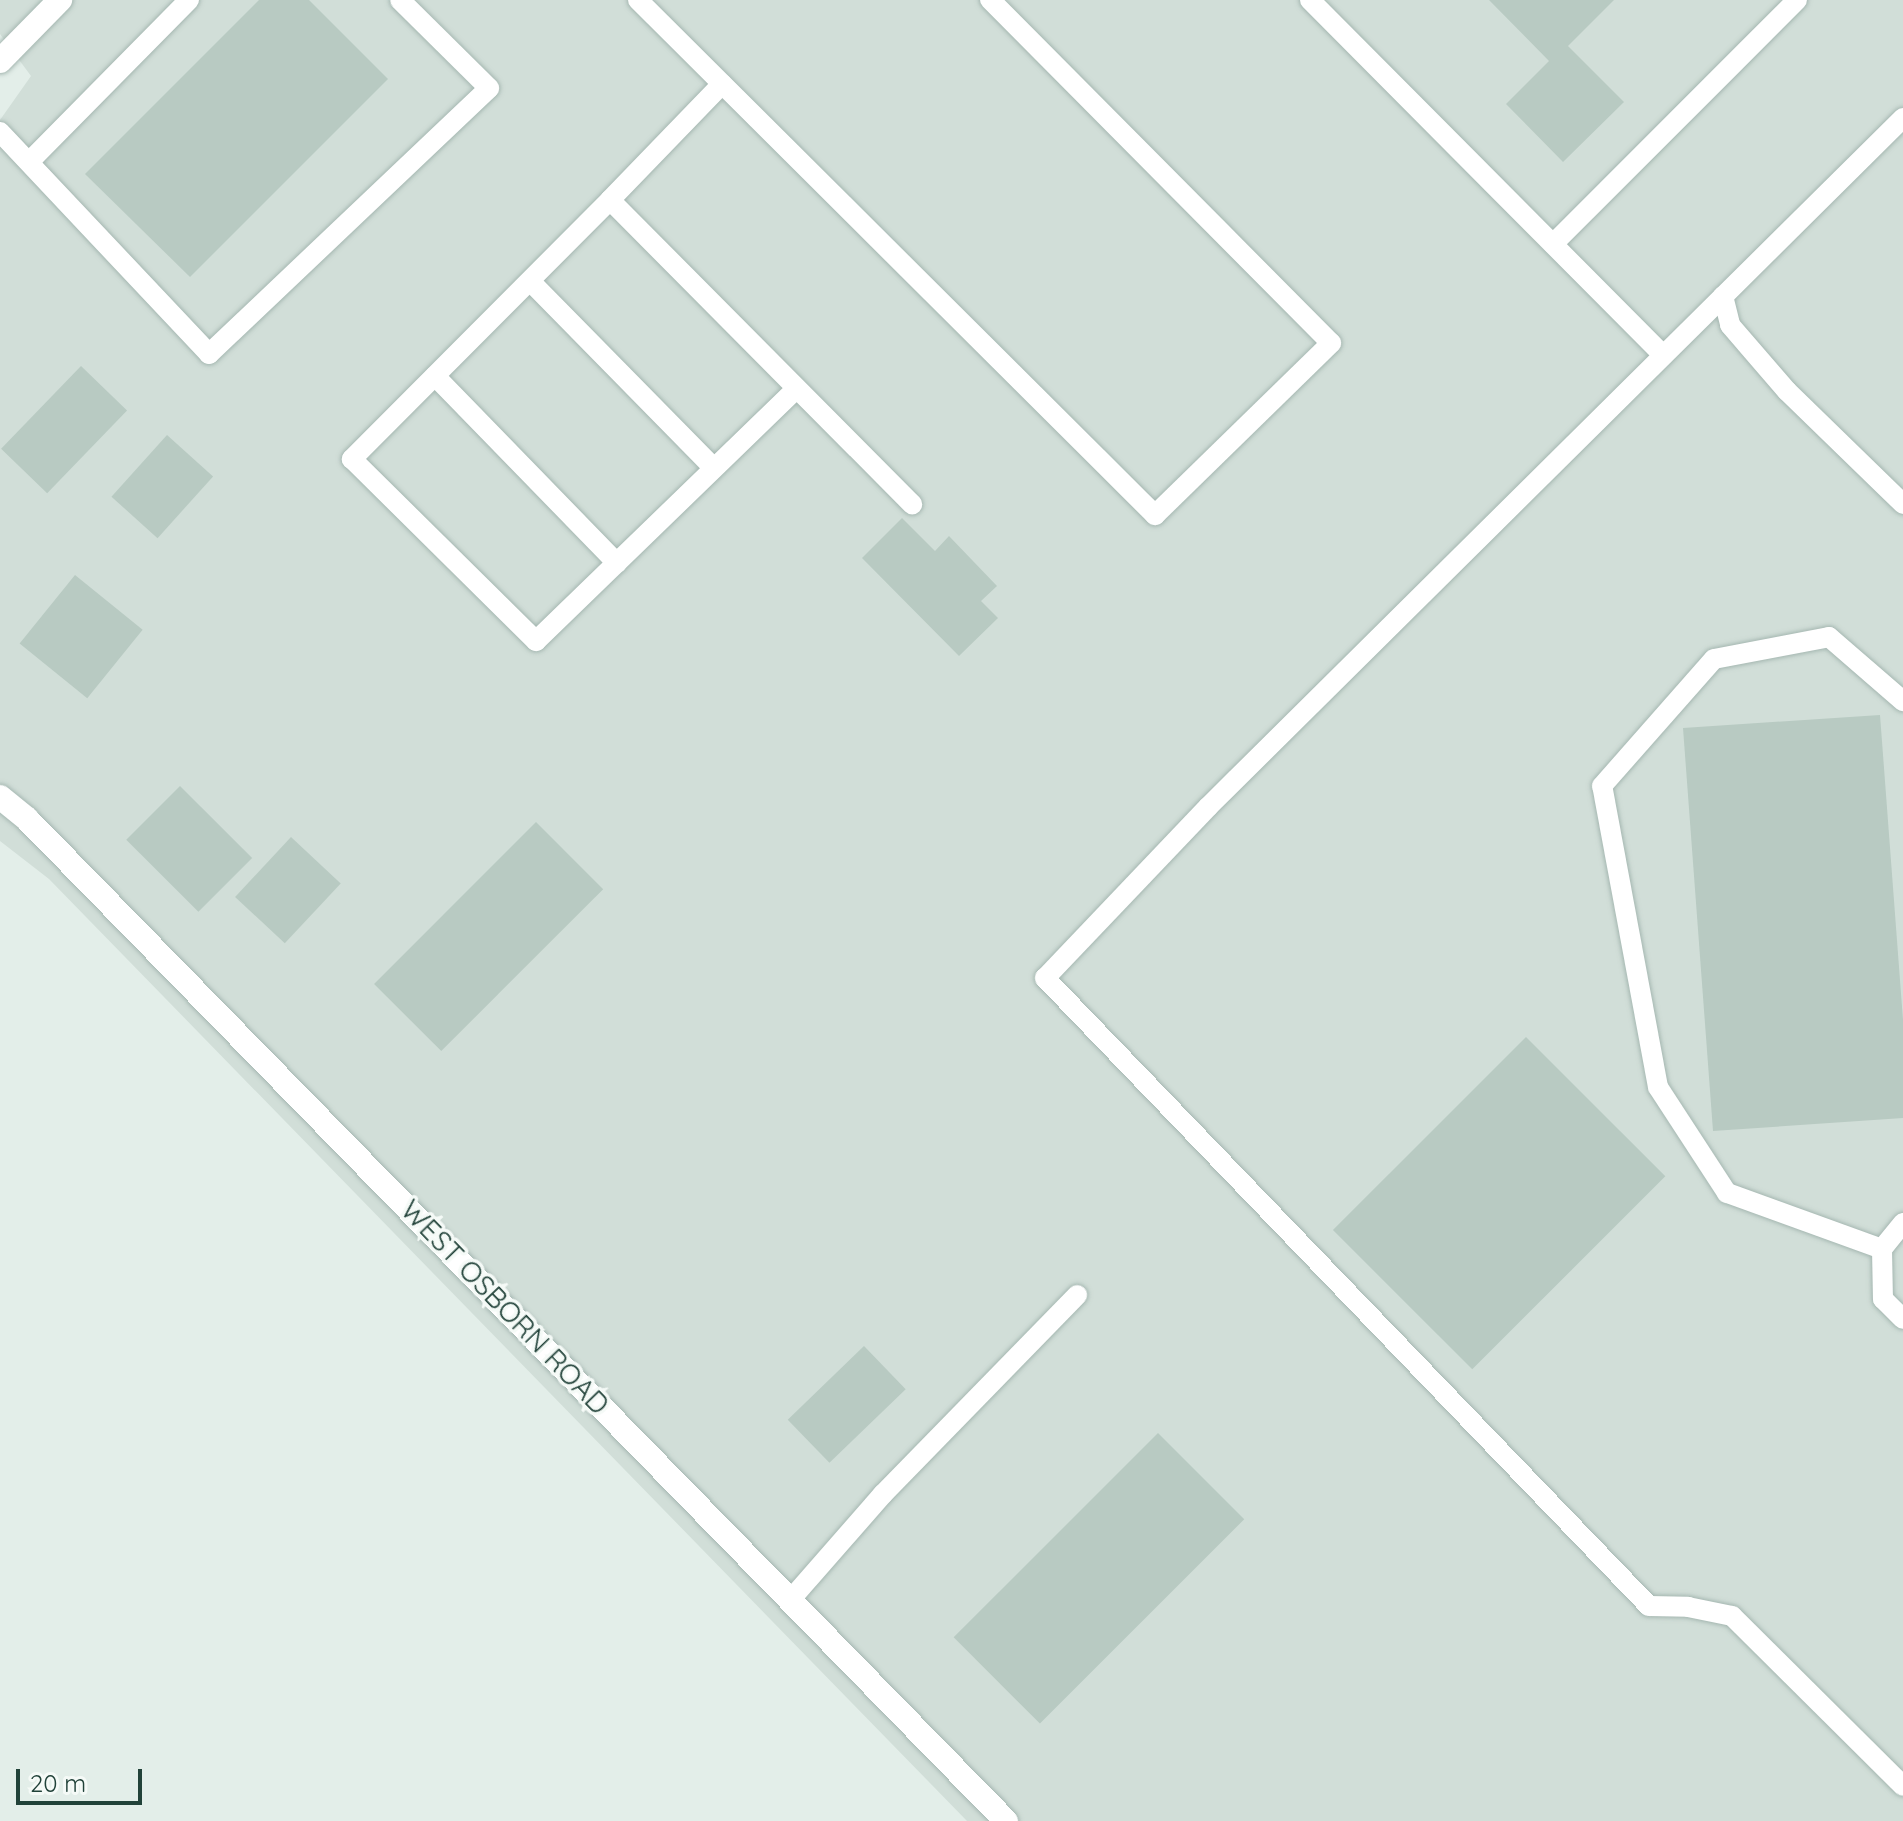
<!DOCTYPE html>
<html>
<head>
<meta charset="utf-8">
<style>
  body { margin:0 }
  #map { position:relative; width:1903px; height:1821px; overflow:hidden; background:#e3eee9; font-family:Quicksand,sans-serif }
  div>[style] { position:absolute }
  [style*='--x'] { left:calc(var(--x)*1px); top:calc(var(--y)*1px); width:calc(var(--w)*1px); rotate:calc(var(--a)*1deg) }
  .built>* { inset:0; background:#d1ded8 }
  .building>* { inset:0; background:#b8cac2; transform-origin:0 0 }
  .roads { filter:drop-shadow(0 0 2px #a5b7b1) drop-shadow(0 0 2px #a5b7b1) }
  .service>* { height:20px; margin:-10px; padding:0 10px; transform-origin:10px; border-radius:10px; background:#fff }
  .tertiary>* { height:24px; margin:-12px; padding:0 12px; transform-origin:12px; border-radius:12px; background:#fff }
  span { translate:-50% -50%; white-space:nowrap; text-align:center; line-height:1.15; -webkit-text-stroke:7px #f5faf7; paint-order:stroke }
  .street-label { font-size:28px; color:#214239 }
  .scale { position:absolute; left:16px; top:1769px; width:126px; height:36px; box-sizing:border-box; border:4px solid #214239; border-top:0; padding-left:10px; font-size:24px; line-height:28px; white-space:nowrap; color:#214239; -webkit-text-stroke:6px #f5faf7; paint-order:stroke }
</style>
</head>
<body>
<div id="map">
  <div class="built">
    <div style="clip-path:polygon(0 0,1903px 0,1903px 1821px,967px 1821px,49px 879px,0 841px,0 120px,31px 76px,0 34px)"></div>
  </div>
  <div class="building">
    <div style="clip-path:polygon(259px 0,309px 0,388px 79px,190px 277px,85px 174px)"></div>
    <div style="clip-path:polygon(1489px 0,1614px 0,1568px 46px,1624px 102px,1563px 162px,1506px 104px,1549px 61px)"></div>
    <div style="left:81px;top:366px;width:64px;height:115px;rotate:44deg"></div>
    <div style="left:167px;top:435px;width:62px;height:83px;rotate:42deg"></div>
    <div style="clip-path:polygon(902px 518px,935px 551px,949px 536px,997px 586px,981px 601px,998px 618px,959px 656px,862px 558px)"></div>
    <div style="left:75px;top:575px;width:87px;height:88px;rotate:39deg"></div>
    <div style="clip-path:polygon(1880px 715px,1903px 1020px,1903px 1118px,1713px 1131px,1683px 728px)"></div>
    <div style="left:180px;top:786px;width:102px;height:76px;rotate:45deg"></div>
    <div style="left:536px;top:822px;width:95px;height:229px;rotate:45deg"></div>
    <div style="left:291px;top:837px;width:68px;height:82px;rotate:43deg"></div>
    <div style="left:1526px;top:1037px;width:197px;height:273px;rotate:45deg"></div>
    <div style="left:864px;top:1346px;width:60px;height:106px;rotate:46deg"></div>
    <div style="left:1158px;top:1433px;width:122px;height:289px;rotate:45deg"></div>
  </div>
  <div class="roads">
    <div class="service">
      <div style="--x:638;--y:0;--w:730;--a:44.89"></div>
      <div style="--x:1155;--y:515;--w:246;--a:-44.3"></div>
      <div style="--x:1331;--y:343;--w:484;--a:-134.8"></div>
      <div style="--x:1310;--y:0;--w:501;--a:45.16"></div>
      <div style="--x:722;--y:84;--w:161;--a:134"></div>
      <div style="--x:610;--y:200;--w:429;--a:45.2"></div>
      <div style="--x:1903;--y:118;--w:979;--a:135.25"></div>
      <div style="--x:1208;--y:807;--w:236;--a:133.6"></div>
      <div style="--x:1045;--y:978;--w:871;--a:46.12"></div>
      <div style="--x:1649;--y:1606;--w:39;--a:1"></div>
      <div style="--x:1688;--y:1607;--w:45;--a:11.6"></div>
      <div style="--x:1732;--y:1616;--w:241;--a:44.8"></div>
      <div style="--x:0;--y:132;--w:305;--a:46.7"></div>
      <div style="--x:209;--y:354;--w:386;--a:-43.5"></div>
      <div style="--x:489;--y:88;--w:125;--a:-135.3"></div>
      <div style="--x:29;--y:162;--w:228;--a:-45.4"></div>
      <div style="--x:610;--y:200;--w:366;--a:134.9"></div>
      <div style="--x:352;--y:459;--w:259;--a:44.7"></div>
      <div style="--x:536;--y:641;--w:363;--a:-44.1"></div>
      <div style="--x:1553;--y:244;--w:345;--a:-45"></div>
      <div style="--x:530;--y:281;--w:262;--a:45.5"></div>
      <div style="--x:1723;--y:296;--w:30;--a:76"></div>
      <div style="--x:1730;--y:325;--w:87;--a:49.2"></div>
      <div style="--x:1787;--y:391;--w:162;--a:44.2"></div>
      <div style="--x:435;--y:376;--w:261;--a:45.8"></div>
      <div style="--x:1903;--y:1223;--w:33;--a:129"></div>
      <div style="--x:1882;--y:1249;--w:50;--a:88.9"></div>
      <div style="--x:1883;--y:1299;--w:28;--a:45"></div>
      <div style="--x:1882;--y:1249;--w:165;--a:-160.1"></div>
      <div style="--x:1727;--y:1193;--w:126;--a:-123.1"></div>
      <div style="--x:1658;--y:1087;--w:306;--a:-100.5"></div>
      <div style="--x:1602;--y:786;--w:169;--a:-48.6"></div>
      <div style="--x:1714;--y:659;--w:117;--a:-10.8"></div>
      <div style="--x:1829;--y:637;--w:98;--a:40.9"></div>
      <div style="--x:792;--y:1598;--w:138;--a:-48.8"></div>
      <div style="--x:883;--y:1494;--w:278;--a:-45.7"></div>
    </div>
    <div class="tertiary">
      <div style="--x:0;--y:61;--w:86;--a:-45.5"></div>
      <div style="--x:0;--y:797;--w:35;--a:39"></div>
      <div style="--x:27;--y:819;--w:1401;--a:45.67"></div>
    </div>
  </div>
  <div class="street-label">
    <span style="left:505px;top:1307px;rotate:46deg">WEST OSBORN ROAD</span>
  </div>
  <div class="scale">20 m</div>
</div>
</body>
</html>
